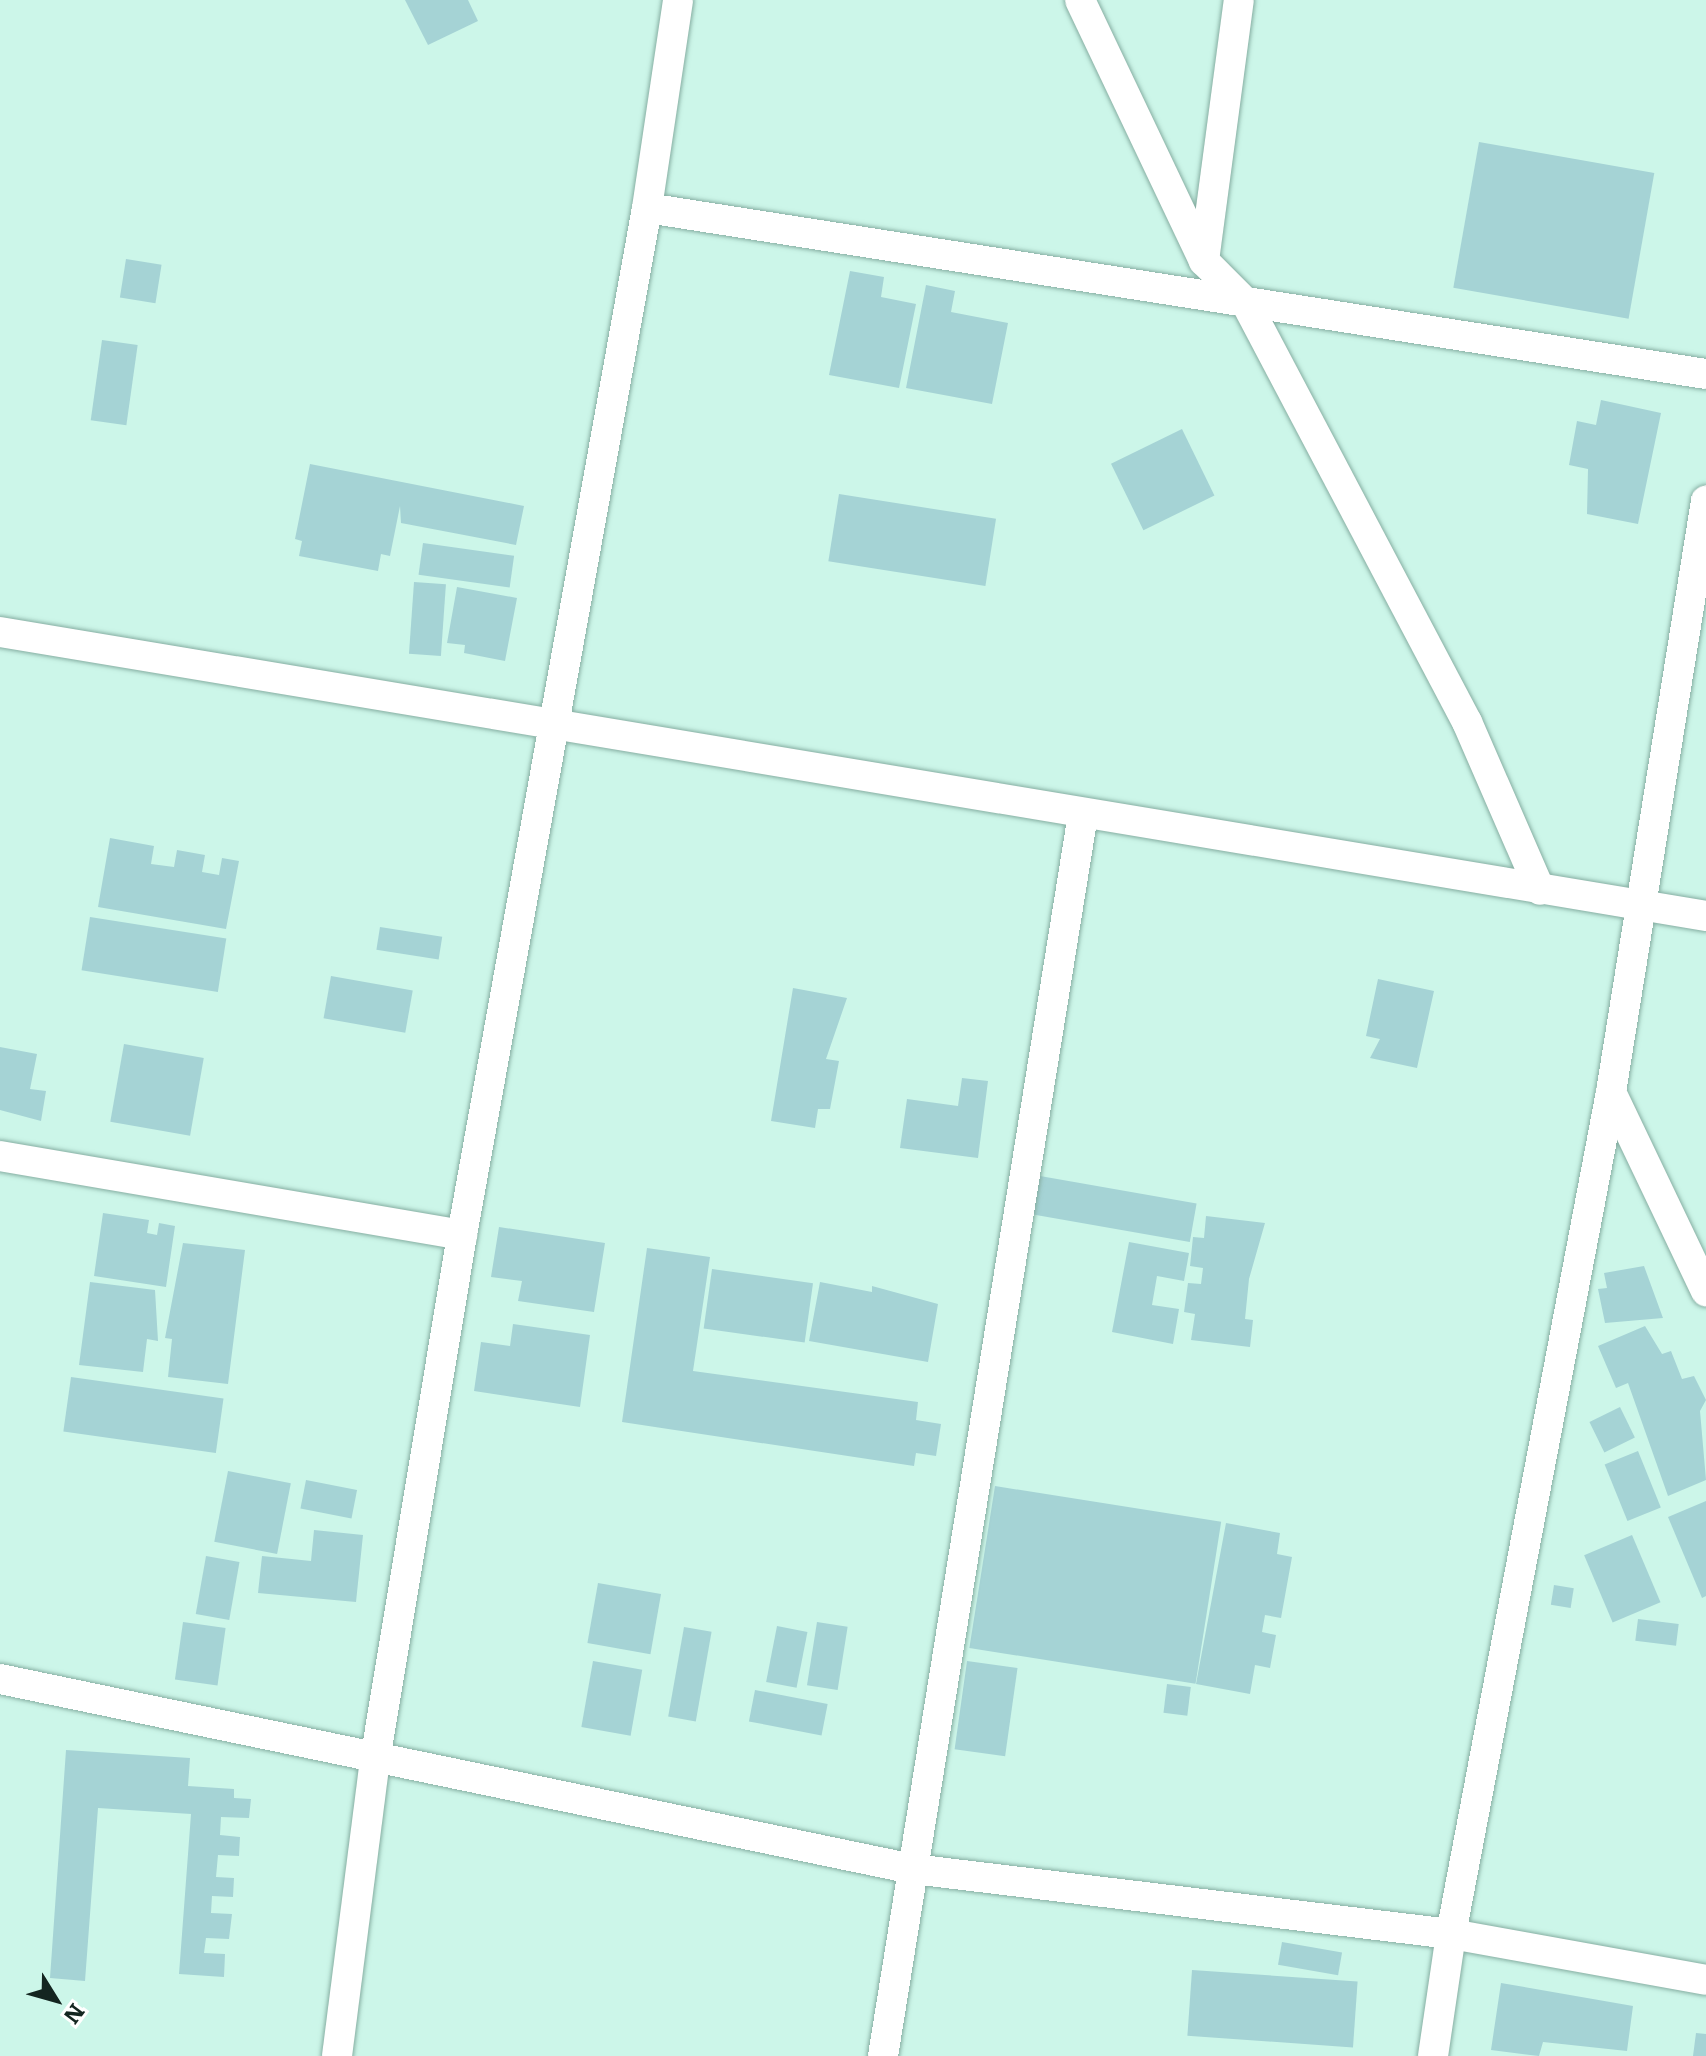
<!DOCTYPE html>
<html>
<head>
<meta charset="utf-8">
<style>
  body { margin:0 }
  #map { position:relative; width:1706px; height:2056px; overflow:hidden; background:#ccf6e9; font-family:Literata,serif }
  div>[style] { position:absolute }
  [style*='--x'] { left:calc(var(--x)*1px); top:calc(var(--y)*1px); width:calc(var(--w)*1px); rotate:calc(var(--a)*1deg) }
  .building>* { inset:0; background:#a5d3d5; transform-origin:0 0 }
  .roads { filter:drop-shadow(0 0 2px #86aea2) drop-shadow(0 0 2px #86aea2) }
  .minor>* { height:30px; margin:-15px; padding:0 15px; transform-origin:15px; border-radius:15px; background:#fff }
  span { translate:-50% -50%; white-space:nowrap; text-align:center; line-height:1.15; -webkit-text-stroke:8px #fff; paint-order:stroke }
  .north { position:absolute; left:16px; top:1960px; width:80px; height:80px; -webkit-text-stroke:6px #fff; paint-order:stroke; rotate:127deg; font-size:22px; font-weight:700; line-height:32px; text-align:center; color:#142520 }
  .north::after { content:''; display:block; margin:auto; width:28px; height:36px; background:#142520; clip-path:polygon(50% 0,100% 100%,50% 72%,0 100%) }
</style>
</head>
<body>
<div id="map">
  <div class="building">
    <div style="clip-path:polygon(405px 0,468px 0,478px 21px,428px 45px)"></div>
    <div style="left:1479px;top:142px;width:178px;height:148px;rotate:10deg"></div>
    <div style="left:126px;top:259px;width:36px;height:39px;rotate:9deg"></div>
    <div style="clip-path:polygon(850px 271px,884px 277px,881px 297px,916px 304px,899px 388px,829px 375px)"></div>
    <div style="clip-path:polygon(926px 285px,955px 291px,951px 312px,1008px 323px,992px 404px,906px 388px)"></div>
    <div style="left:102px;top:340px;width:36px;height:81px;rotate:8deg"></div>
    <div style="clip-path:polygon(1601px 400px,1661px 413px,1638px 524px,1587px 514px,1588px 469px,1569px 465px,1577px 421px,1596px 425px)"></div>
    <div style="left:1182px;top:429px;width:74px;height:79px;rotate:64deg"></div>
    <div style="clip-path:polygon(310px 464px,524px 506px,516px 545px,401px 523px,400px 506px,390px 556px,381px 554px,378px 571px,299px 556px,302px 541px,295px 539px)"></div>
    <div style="left:839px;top:494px;width:159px;height:68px;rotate:9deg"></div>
    <div style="left:423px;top:543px;width:92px;height:32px;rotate:8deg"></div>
    <div style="left:414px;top:582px;width:32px;height:72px;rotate:4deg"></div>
    <div style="clip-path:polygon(457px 587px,517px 598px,505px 661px,464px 653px,465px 645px,447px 643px)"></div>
    <div style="clip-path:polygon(110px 838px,154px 846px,151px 864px,174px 867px,177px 850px,205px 855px,202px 872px,219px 875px,222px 858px,239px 861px,226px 929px,98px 907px)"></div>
    <div style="left:90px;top:917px;width:138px;height:54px;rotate:9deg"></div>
    <div style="left:380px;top:927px;width:63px;height:23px;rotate:9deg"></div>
    <div style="left:331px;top:976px;width:83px;height:43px;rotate:10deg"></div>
    <div style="clip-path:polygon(1378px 979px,1434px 991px,1417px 1068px,1370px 1058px,1380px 1039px,1366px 1036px)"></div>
    <div style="clip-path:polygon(793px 988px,847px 998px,826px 1059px,839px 1061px,830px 1109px,818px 1109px,815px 1128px,771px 1121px)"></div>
    <div style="left:124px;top:1044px;width:81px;height:79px;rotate:10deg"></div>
    <div style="clip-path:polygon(0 1047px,37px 1054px,30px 1089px,46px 1091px,41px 1121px,0 1110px)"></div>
    <div style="clip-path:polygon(962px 1078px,988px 1081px,978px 1158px,900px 1148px,907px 1099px,958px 1106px)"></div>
    <div style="left:1040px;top:1176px;width:159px;height:39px;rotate:10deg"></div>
    <div style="clip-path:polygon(103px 1213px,149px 1220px,147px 1233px,157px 1235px,159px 1223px,175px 1226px,166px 1287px,94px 1276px)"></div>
    <div style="clip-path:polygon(1206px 1216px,1265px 1223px,1249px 1279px,1245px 1319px,1253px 1320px,1250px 1347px,1191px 1340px,1195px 1314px,1184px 1312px,1188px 1283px,1201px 1284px,1203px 1268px,1190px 1266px,1193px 1237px,1204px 1238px)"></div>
    <div style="clip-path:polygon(499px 1227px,605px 1243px,594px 1312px,518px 1301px,522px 1281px,491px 1277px)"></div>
    <div style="clip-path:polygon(1129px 1242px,1189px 1253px,1184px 1281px,1157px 1276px,1152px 1305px,1179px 1309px,1173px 1344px,1112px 1332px)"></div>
    <div style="clip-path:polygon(183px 1243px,245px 1250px,228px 1384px,168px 1377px,172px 1339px,165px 1338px)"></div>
    <div style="clip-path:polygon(647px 1248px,710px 1257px,693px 1371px,918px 1402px,916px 1420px,941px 1424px,936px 1456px,916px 1453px,914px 1466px,622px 1422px)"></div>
    <div style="clip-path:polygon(1644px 1266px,1663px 1318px,1605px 1323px,1598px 1289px,1607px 1288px,1604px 1273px)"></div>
    <div style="left:712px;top:1269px;width:102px;height:60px;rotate:8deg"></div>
    <div style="clip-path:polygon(90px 1282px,155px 1290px,158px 1341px,147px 1339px,143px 1372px,79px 1365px)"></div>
    <div style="clip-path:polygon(820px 1282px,872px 1292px,872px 1286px,938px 1304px,928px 1362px,809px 1341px)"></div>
    <div style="clip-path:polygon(513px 1324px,590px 1335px,580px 1407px,474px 1391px,481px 1342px,510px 1346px)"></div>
    <div style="clip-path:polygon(1645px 1326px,1662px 1354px,1671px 1351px,1682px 1379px,1694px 1376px,1706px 1400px,1700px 1411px,1706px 1480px,1668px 1496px,1628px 1383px,1616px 1388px,1598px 1346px)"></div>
    <div style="left:71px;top:1377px;width:154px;height:55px;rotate:8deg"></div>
    <div style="left:1620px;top:1407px;width:34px;height:34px;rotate:64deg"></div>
    <div style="left:1638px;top:1451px;width:61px;height:36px;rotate:68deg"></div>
    <div style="left:228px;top:1471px;width:64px;height:72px;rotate:11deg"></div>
    <div style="left:306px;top:1480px;width:52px;height:29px;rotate:11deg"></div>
    <div style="left:995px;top:1486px;width:229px;height:164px;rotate:9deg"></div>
    <div style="clip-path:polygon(1706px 1501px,1706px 1596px,1702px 1598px,1668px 1517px)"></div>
    <div style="clip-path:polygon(1226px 1523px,1280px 1533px,1277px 1554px,1292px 1557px,1281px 1618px,1265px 1615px,1262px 1632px,1276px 1635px,1270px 1668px,1255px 1665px,1250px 1694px,1196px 1684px)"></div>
    <div style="clip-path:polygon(314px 1530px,363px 1535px,356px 1602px,258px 1593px,262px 1556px,311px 1561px)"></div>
    <div style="left:1632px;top:1535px;width:73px;height:52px;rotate:67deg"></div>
    <div style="left:206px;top:1556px;width:34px;height:59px;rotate:10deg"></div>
    <div style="left:598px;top:1583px;width:64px;height:61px;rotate:10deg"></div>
    <div style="left:1554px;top:1585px;width:20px;height:20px;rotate:9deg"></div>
    <div style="left:1638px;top:1619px;width:41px;height:22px;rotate:7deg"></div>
    <div style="left:183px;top:1622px;width:43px;height:58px;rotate:8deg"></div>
    <div style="left:817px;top:1622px;width:31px;height:64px;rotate:9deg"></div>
    <div style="left:777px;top:1626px;width:31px;height:57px;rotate:11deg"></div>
    <div style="left:684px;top:1627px;width:28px;height:91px;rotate:10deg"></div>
    <div style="left:593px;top:1661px;width:50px;height:67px;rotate:10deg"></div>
    <div style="left:967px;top:1661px;width:51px;height:89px;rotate:8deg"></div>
    <div style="left:1167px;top:1684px;width:24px;height:29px;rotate:7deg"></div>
    <div style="left:755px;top:1690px;width:74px;height:32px;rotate:11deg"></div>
    <div style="clip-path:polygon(66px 1750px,190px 1758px,188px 1786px,234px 1789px,234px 1798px,251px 1799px,249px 1818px,221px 1817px,220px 1835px,240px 1837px,239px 1856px,218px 1855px,216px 1877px,234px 1878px,233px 1897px,212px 1896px,211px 1913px,232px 1914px,229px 1939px,206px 1938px,204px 1953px,225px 1954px,224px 1977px,179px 1974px,191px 1814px,98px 1808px,85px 1981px,50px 1978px)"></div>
    <div style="left:1282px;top:1942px;width:61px;height:23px;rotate:10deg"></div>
    <div style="left:1192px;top:1970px;width:166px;height:66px;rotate:4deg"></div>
    <div style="clip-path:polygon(1501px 1983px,1633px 2006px,1627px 2051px,1543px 2042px,1539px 2056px,1491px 2050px)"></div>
    <div style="clip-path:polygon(1696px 2033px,1706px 2034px,1706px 2056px,1693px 2056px)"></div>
  </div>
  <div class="roads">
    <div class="minor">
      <div style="--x:1080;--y:0;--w:289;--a:64.6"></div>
      <div style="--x:1204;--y:261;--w:59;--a:45"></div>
      <div style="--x:1246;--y:303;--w:474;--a:62.2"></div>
      <div style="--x:1467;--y:722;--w:183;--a:66.5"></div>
      <div style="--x:647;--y:208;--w:1072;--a:8.91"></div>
      <div style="--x:1204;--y:261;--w:263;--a:-82.4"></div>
      <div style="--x:0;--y:632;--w:1729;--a:9.45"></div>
      <div style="--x:1611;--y:1092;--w:221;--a:64.5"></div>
      <div style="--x:0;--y:1156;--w:469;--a:9.7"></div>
      <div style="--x:0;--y:1679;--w:933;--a:11.76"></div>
      <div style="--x:913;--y:1869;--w:542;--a:6.89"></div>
      <div style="--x:1451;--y:1934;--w:259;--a:10.2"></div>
      <div style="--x:337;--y:2056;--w:298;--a:-82.7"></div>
      <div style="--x:375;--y:1760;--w:532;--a:-80.59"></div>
      <div style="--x:462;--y:1235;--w:1044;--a:-79.79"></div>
      <div style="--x:647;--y:208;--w:210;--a:-81.5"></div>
      <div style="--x:883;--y:2056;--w:1258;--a:-80.85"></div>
      <div style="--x:1433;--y:2056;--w:123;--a:-81.6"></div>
      <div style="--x:1451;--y:1934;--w:857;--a:-79.24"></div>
      <div style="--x:1611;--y:1092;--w:599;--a:-80.87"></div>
    </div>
  </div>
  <div class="north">N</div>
</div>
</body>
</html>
